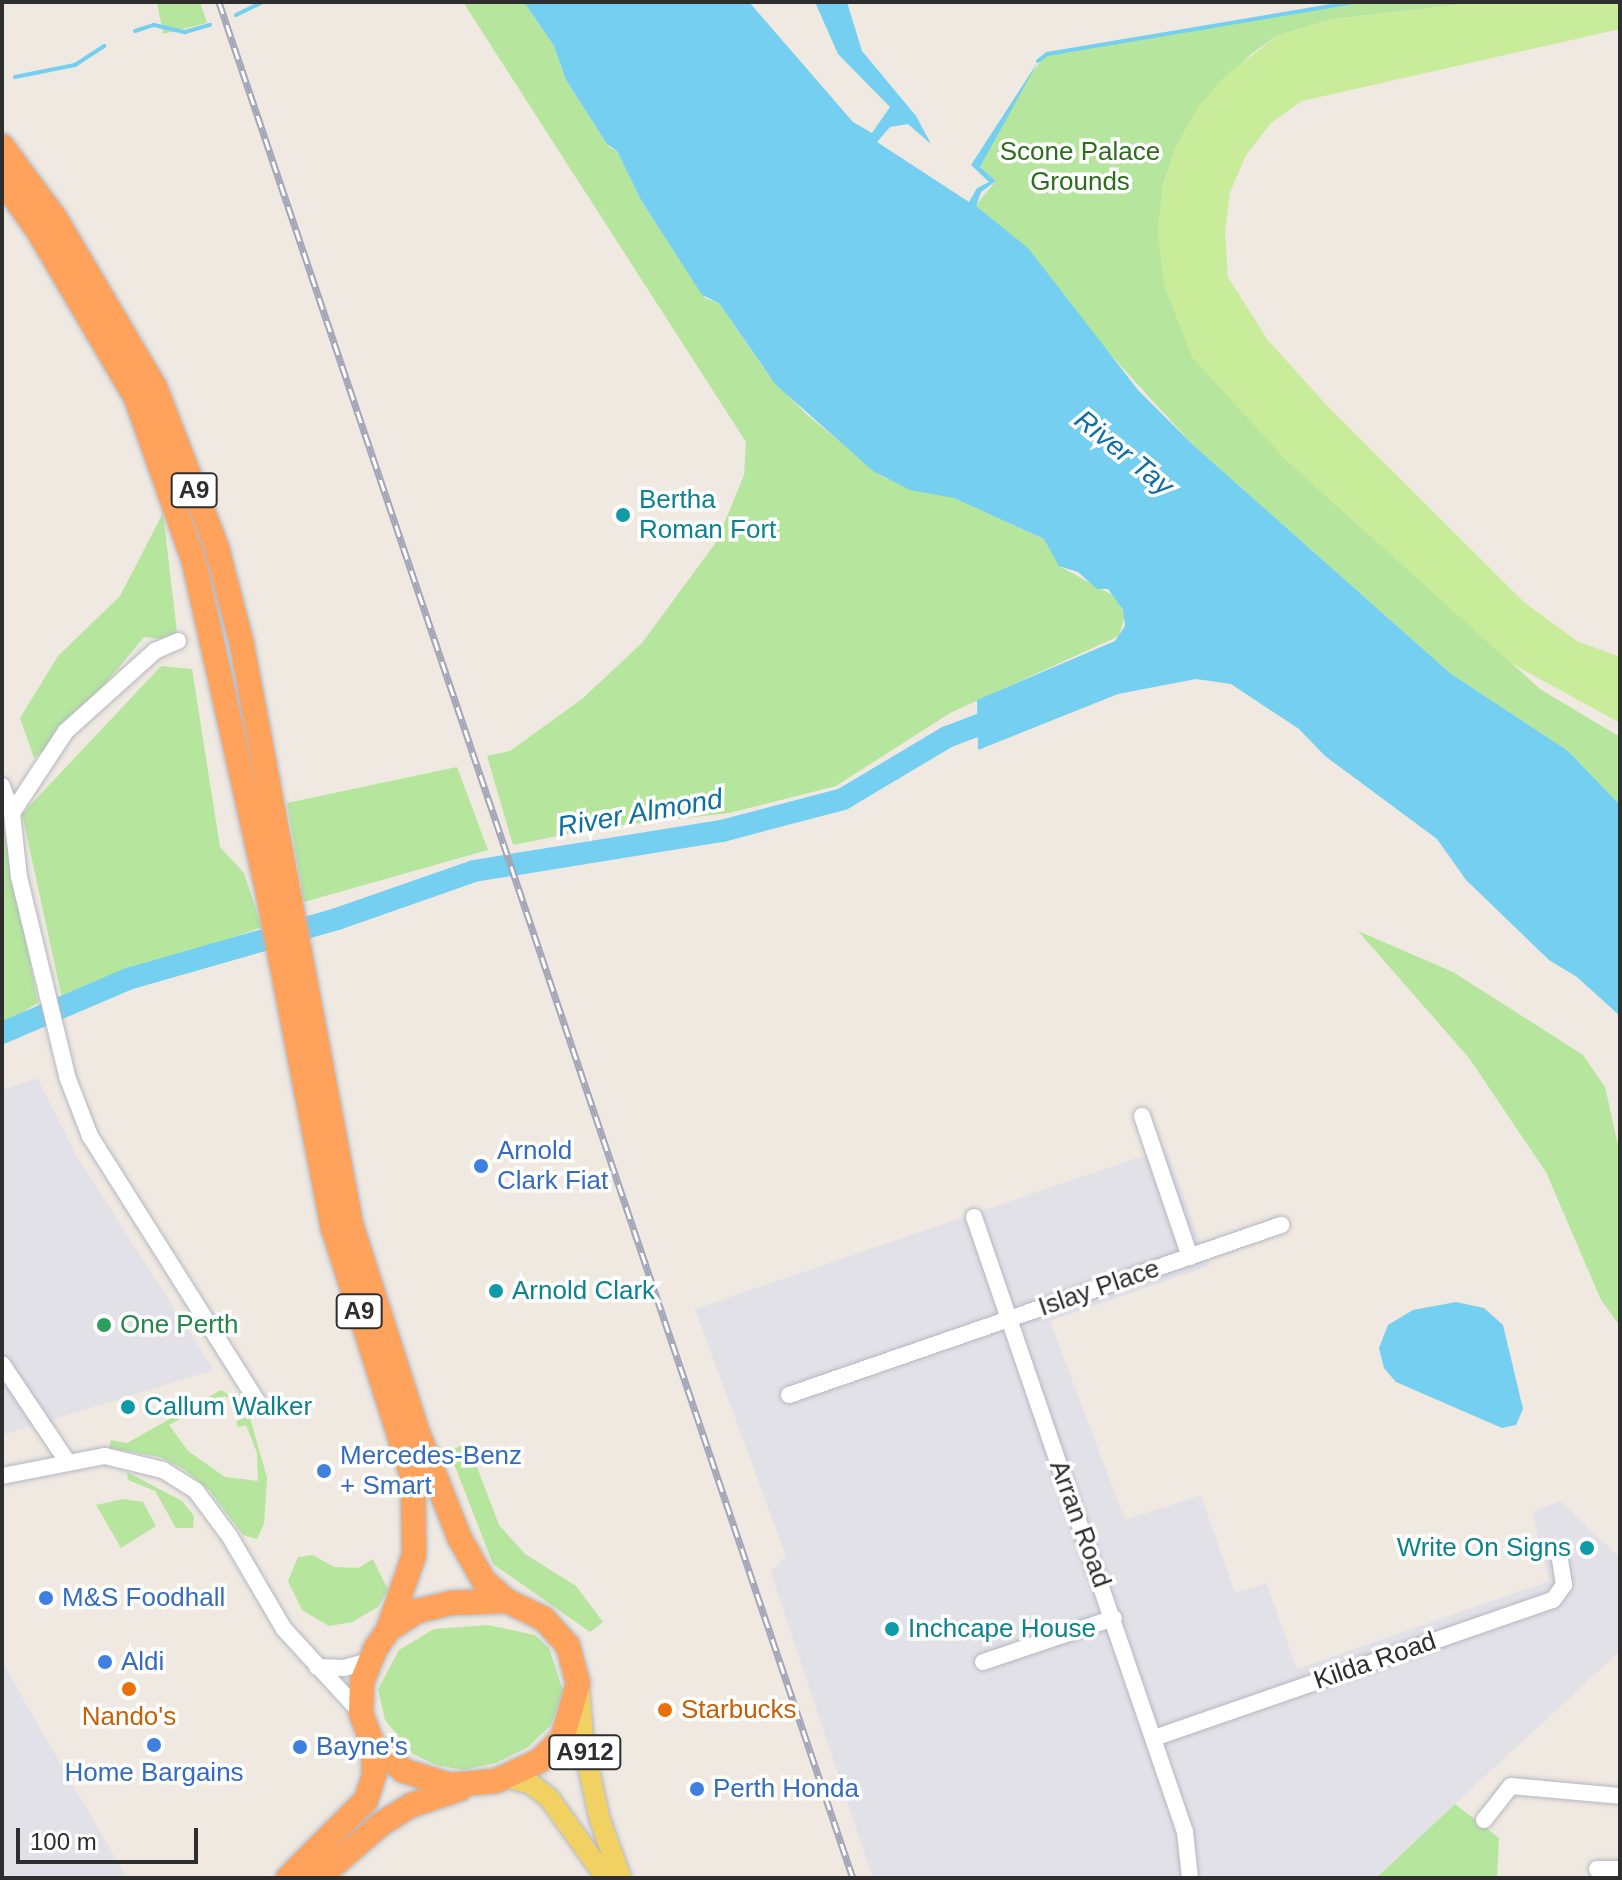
<!DOCTYPE html>
<html>
<head>
<meta charset="utf-8">
<style>
  body { margin:0 }
  #map { position:relative; width:1622px; height:1880px; overflow:hidden; background:#efe9e1; font-family:Arial,sans-serif }
  div>[style] { position:absolute }
  [style*='--x'] { left:calc(var(--x)*1px); top:calc(var(--y)*1px); width:calc(var(--w)*1px); rotate:calc(var(--a)*1deg) }
  .industrial>* { inset:0; background:#e3e1e8 }
  .green>* { inset:0; background:#b6e59e }
  .pitch>* { inset:0; background:#c9ec9a }
  .water>* { inset:0; background:#75cff0 }
  .stream>* { height:4px; margin:-2px; padding:0 2px; transform-origin:2px; border-radius:2px; background:#75cff0 }
  .river>* { height:22px; margin:-11px; padding:0 11px; transform-origin:11px; border-radius:11px; background:#75cff0 }
  .roads { filter:drop-shadow(0 0 2px #b4b7c1) drop-shadow(0 0 2px #b4b7c1) }
  .minor>* { height:16px; margin:-8px; padding:0 8px; transform-origin:8px; border-radius:8px; background:#fff }
  .major>* { height:20px; margin:-10px; padding:0 10px; transform-origin:10px; border-radius:10px; background:#f2d163 }
  .highway>* { height:24px; margin:-12px; padding:0 12px; transform-origin:12px; border-radius:12px; background:#ffa35c }
  .rail>* { height:7px; margin-top:-3.5px; transform-origin:0; background:repeating-linear-gradient(90deg,#fff 0 12px,#a3a6b8 0 24px); box-sizing:border-box; border-block:2px solid #a3a6b8 }
  .dots>* { width:22px; height:22px; translate:-50% -50%; box-sizing:border-box; border:4px solid #fff; border-radius:50% }
  span { translate:-50% -50%; white-space:nowrap; text-align:center; line-height:1.15; -webkit-text-stroke:7px #fff; paint-order:stroke }
  .shield-label span { padding:2px 6px; background:#fff; border:2px solid; border-radius:6px; -webkit-text-stroke-width:0 }
  .shield-label { font-size:24px; color:#2e2e2e; font-weight:700 }
  .park-label { font-size:26px; color:#2c6e1b }
  .culture-label { font-size:26px; color:#0d838f }
  .left { translate:0 -50%; text-align:left }
  .right { translate:-100% -50%; text-align:right }
  .shop-label { font-size:26px; color:#366cbe }
  .street-label { font-size:26px; color:#2e2e2e }
  .leisure-label { font-size:26px; color:#27864d }
  .food-label { font-size:26px; color:#c56008 }
  .water-label { font-size:28px; color:#0d6fa3; font-style:italic }
  .frame { position:absolute; inset:0; border:4px solid #2e2e2e; pointer-events:none }
  .scale { position:absolute; left:16px; top:1828px; width:182px; height:36px; box-sizing:border-box; border:4px solid #2e2e2e; border-top:0; padding-left:10px; font-size:24px; line-height:28px; white-space:nowrap; color:#2e2e2e; -webkit-text-stroke:6px #fff; paint-order:stroke }
</style>
</head>
<body>
<div id="map">
  <div class="industrial">
    <div style="clip-path:polygon(37px 1078px,79px 1160px,214px 1370px,2px 1435px,2px 1090px)"></div>
    <div style="clip-path:polygon(1166px 1148px,1209px 1266px,1050px 1321px,1125px 1520px,1201px 1495px,1235px 1593px,1266px 1583px,1297px 1669px,1549px 1581px,1532px 1512px,1560px 1501px,1620px 1558px,1620px 1651px,1375px 1878px,873px 1878px,771px 1572px,786px 1556px,695px 1309px)"></div>
    <div style="clip-path:polygon(2px 1660px,27px 1706px,127px 1878px,2px 1878px)"></div>
  </div>
  <div class="green">
    <div style="clip-path:polygon(157px 2px,200px 2px,207px 23px,163px 34px)"></div>
    <div style="clip-path:polygon(463px 2px,524px 2px,554px 46px,566px 80px,609px 147px,617px 151px,641px 200px,705px 298px,719px 303px,769px 376px,806px 414px,885px 478px,954px 498px,1044px 539px,1061px 567px,1114px 596px,1125px 615px,1119px 636px,950px 713px,836px 786px,729px 813px,597px 828px,513px 845px,487px 756px,510px 751px,582px 699px,642px 643px,717px 541px,744px 475px,746px 442px)"></div>
    <div style="clip-path:polygon(1348px 2px,1483px 2px,1333px 19px,1278px 35px,1251px 54px,1199px 106px,1176px 147px,1163px 185px,1158px 234px,1282px 456px,1540px 689px,1620px 737px,1620px 805px,1568px 751px,1450px 673px,1192px 444px,975px 206px,996px 181px,980px 167px,1029px 76px,1047px 54px)"></div>
    <div style="clip-path:polygon(163px 513px,178px 641px,144px 637px,66px 731px,34px 758px,20px 718px,58px 656px,120px 596px)"></div>
    <div style="clip-path:polygon(161px 666px,192px 669px,220px 847px,244px 873px,262px 927px,62px 998px,22px 814px)"></div>
    <div style="clip-path:polygon(457px 767px,488px 850px,304px 902px,287px 803px)"></div>
    <div style="clip-path:polygon(2px 817px,38px 1003px,2px 1024px,3px 962px)"></div>
    <div style="clip-path:polygon(1358px 931px,1453px 972px,1583px 1055px,1605px 1087px,1620px 1154px,1620px 1326px,1601px 1300px,1546px 1172px,1469px 1058px)"></div>
    <div style="clip-path:polygon(221px 1390px,239px 1401px,224px 1396px,169px 1425px,188px 1451px,225px 1477px,258px 1481px,257px 1453px,246px 1425px,238px 1427px,236px 1422px,249px 1414px,267px 1478px,264px 1524px,257px 1539px,243px 1535px,209px 1490px,185px 1470px,160px 1457px,109px 1448px,111px 1440px,127px 1443px)"></div>
    <div style="clip-path:polygon(463px 1445px,472px 1454px,499px 1525px,525px 1554px,576px 1586px,603px 1622px,590px 1632px,493px 1564px,449px 1451px)"></div>
    <div style="clip-path:polygon(127px 1472px,182px 1501px,194px 1516px,193px 1528px,176px 1528px,155px 1491px,128px 1480px)"></div>
    <div style="clip-path:polygon(123px 1499px,143px 1502px,156px 1526px,121px 1548px,96px 1505px)"></div>
    <div style="clip-path:polygon(313px 1555px,334px 1567px,358px 1568px,373px 1559px,388px 1590px,378px 1607px,352px 1622px,329px 1626px,302px 1610px,288px 1581px,298px 1557px)"></div>
    <div style="clip-path:polygon(488px 1625px,535px 1635px,549px 1648px,563px 1691px,551px 1725px,528px 1747px,496px 1763px,463px 1770px,436px 1765px,413px 1754px,385px 1720px,378px 1689px,399px 1650px,434px 1629px)"></div>
    <div style="clip-path:polygon(1455px 1804px,1499px 1838px,1497px 1878px,1376px 1878px)"></div>
  </div>
  <div class="pitch">
    <div style="clip-path:polygon(1483px 2px,1620px 2px,1620px 29px,1302px 101px,1271px 123px,1246px 155px,1230px 192px,1225px 233px,1228px 277px,1267px 339px,1330px 409px,1525px 603px,1577px 641px,1620px 657px,1620px 723px,1511px 663px,1282px 456px,1192px 357px,1164px 285px,1158px 234px,1163px 186px,1176px 147px,1199px 106px,1224px 77px,1278px 35px,1333px 19px)"></div>
  </div>
  <div class="water">
    <div style="clip-path:polygon(524px 2px,749px 2px,853px 122px,872px 133px,890px 107px,838px 54px,815px 2px,847px 2px,862px 51px,916px 116px,931px 144px,908px 124px,890px 127px,877px 142px,969px 202px,977px 188px,989px 182px,971px 165px,1039px 60px,980px 167px,996px 181px,981px 192px,976px 206px,1028px 248px,1138px 390px,1192px 444px,1450px 673px,1568px 751px,1620px 805px,1620px 1016px,1577px 977px,1549px 960px,1466px 880px,1437px 839px,1325px 756px,1299px 729px,1231px 684px,1196px 679px,1118px 694px,978px 750px,977px 700px,1115px 641px,1125px 626px,1123px 610px,1108px 589px,1097px 589px,1078px 572px,1059px 566px,1044px 539px,954px 498px,910px 490px,873px 471px,775px 384px,719px 303px,702px 295px,641px 200px,617px 151px,607px 144px,566px 80px,554px 46px)"></div>
    <div style="clip-path:polygon(1456px 1302px,1484px 1308px,1503px 1325px,1523px 1409px,1516px 1425px,1502px 1428px,1396px 1382px,1384px 1368px,1379px 1348px,1388px 1325px,1413px 1310px)"></div>
  </div>
  <div class="stream">
    <div style="--x:236;--y:15;--w:30;--a:-26"></div>
    <div style="--x:135;--y:31;--w:20;--a:-18"></div>
    <div style="--x:154;--y:25;--w:32;--a:13"></div>
    <div style="--x:185;--y:32;--w:26;--a:-16"></div>
    <div style="--x:1038;--y:61;--w:11;--a:-38"></div>
    <div style="--x:1047;--y:54;--w:313;--a:-9.6"></div>
    <div style="--x:15;--y:77;--w:61;--a:-11.3"></div>
    <div style="--x:75;--y:65;--w:35;--a:-33"></div>
  </div>
  <div class="river">
    <div style="--x:2;--y:1033;--w:137;--a:-23.2"></div>
    <div style="--x:128;--y:979;--w:217;--a:-16"></div>
    <div style="--x:337;--y:919;--w:145;--a:-19.3"></div>
    <div style="--x:474;--y:871;--w:251;--a:-9.2"></div>
    <div style="--x:722;--y:831;--w:125;--a:-14.8"></div>
    <div style="--x:843;--y:799;--w:121;--a:-30.8"></div>
    <div style="--x:947;--y:737;--w:62;--a:-20.8"></div>
  </div>
  <div class="roads">
    <div class="minor">
      <div style="--x:178;--y:641;--w:25;--a:157"></div>
      <div style="--x:155;--y:651;--w:120;--a:138"></div>
      <div style="--x:66;--y:731;--w:98;--a:123.4"></div>
      <div style="--x:12;--y:813;--w:64;--a:83.8"></div>
      <div style="--x:19;--y:877;--w:208;--a:76.4"></div>
      <div style="--x:68;--y:1079;--w:61;--a:68.9"></div>
      <div style="--x:90;--y:1136;--w:317;--a:57.8"></div>
      <div style="--x:2;--y:786;--w:29;--a:70"></div>
      <div style="--x:1142;--y:1116;--w:149;--a:71.2"></div>
      <div style="--x:974;--y:1217;--w:650;--a:71.06"></div>
      <div style="--x:1185;--y:1832;--w:46;--a:83.8"></div>
      <div style="--x:2;--y:1364;--w:117;--a:56.2"></div>
      <div style="--x:789;--y:1395;--w:521;--a:-19.06"></div>
      <div style="--x:2;--y:1476;--w:105;--a:-11"></div>
      <div style="--x:105;--y:1456;--w:60;--a:13.6"></div>
      <div style="--x:163;--y:1470;--w:39;--a:32"></div>
      <div style="--x:196;--y:1491;--w:57;--a:53.5"></div>
      <div style="--x:230;--y:1537;--w:107;--a:59.6"></div>
      <div style="--x:284;--y:1629;--w:114;--a:47.5"></div>
      <div style="--x:983;--y:1662;--w:138;--a:-18.6"></div>
      <div style="--x:317;--y:1667;--w:27;--a:2"></div>
      <div style="--x:344;--y:1668;--w:26;--a:-16"></div>
      <div style="--x:1154;--y:1738;--w:422;--a:-19.1"></div>
      <div style="--x:1553;--y:1600;--w:19;--a:-54"></div>
      <div style="--x:1564;--y:1585;--w:26;--a:-99"></div>
      <div style="--x:1484;--y:1820;--w:43;--a:-51.5"></div>
      <div style="--x:1511;--y:1786;--w:109;--a:5.2"></div>
      <div style="--x:1597;--y:1869;--w:23;--a:0"></div>
    </div>
    <div class="major">
      <div style="--x:579;--y:1688;--w:60;--a:85.2"></div>
      <div style="--x:584;--y:1748;--w:74;--a:77.5"></div>
      <div style="--x:600;--y:1820;--w:62;--a:70.1"></div>
      <div style="--x:509;--y:1778;--w:23;--a:15"></div>
      <div style="--x:531;--y:1784;--w:23;--a:38"></div>
      <div style="--x:549;--y:1798;--w:98;--a:54.5"></div>
    </div>
    <div class="highway">
      <div style="--x:2;--y:146;--w:89;--a:53.6"></div>
      <div style="--x:55;--y:218;--w:196;--a:59.4"></div>
      <div style="--x:155;--y:387;--w:173;--a:68.9"></div>
      <div style="--x:217;--y:548;--w:100;--a:75.5"></div>
      <div style="--x:242;--y:645;--w:589;--a:79.34"></div>
      <div style="--x:351;--y:1224;--w:217;--a:72.3"></div>
      <div style="--x:417;--y:1431;--w:116;--a:68.3"></div>
      <div style="--x:460;--y:1539;--w:48;--a:60.3"></div>
      <div style="--x:484;--y:1581;--w:30;--a:41"></div>
      <div style="--x:2;--y:180;--w:60;--a:54.5"></div>
      <div style="--x:37;--y:229;--w:196;--a:59.6"></div>
      <div style="--x:136;--y:398;--w:174;--a:70.5"></div>
      <div style="--x:194;--y:562;--w:325;--a:77.4"></div>
      <div style="--x:265;--y:879;--w:356;--a:79"></div>
      <div style="--x:333;--y:1228;--w:263;--a:72.3"></div>
      <div style="--x:413;--y:1479;--w:76;--a:89.2"></div>
      <div style="--x:414;--y:1555;--w:79;--a:109.1"></div>
      <div style="--x:507;--y:1601;--w:41;--a:25.9"></div>
      <div style="--x:544;--y:1619;--w:36;--a:48"></div>
      <div style="--x:568;--y:1646;--w:39;--a:75"></div>
      <div style="--x:578;--y:1684;--w:57;--a:106.2"></div>
      <div style="--x:562;--y:1739;--w:32;--a:136"></div>
      <div style="--x:539;--y:1761;--w:47;--a:155.1"></div>
      <div style="--x:496;--y:1781;--w:46;--a:175"></div>
      <div style="--x:450;--y:1785;--w:48;--a:-163.1"></div>
      <div style="--x:404;--y:1771;--w:40;--a:-140"></div>
      <div style="--x:373;--y:1745;--w:34;--a:-111"></div>
      <div style="--x:361;--y:1713;--w:31;--a:-88"></div>
      <div style="--x:362;--y:1682;--w:37;--a:-68"></div>
      <div style="--x:376;--y:1648;--w:22;--a:-56"></div>
      <div style="--x:388;--y:1630;--w:35;--a:-33"></div>
      <div style="--x:417;--y:1611;--w:37;--a:-13"></div>
      <div style="--x:453;--y:1603;--w:54;--a:-2.1"></div>
      <div style="--x:288;--y:1878;--w:110;--a:-45"></div>
      <div style="--x:366;--y:1800;--w:26;--a:-72"></div>
      <div style="--x:374;--y:1775;--w:30;--a:-92"></div>
      <div style="--x:319;--y:1878;--w:82;--a:-41.1"></div>
      <div style="--x:381;--y:1824;--w:36;--a:-32"></div>
      <div style="--x:412;--y:1805;--w:51;--a:-18.4"></div>
    </div>
  </div>
  <div class="rail">
    <div style="--x:219;--y:2;--w:1980;--a:71.33"></div>
  </div>
  <div class="dots">
    <div style="left:623px;top:515px;background:#0f9aa8"></div>
    <div style="left:481px;top:1166px;background:#3f7fe0"></div>
    <div style="left:496px;top:1291px;background:#0f9aa8"></div>
    <div style="left:104px;top:1325px;background:#2e9e5b"></div>
    <div style="left:128px;top:1407px;background:#0f9aa8"></div>
    <div style="left:324px;top:1471px;background:#3f7fe0"></div>
    <div style="left:1587px;top:1548px;background:#0f9aa8"></div>
    <div style="left:46px;top:1598px;background:#3f7fe0"></div>
    <div style="left:892px;top:1629px;background:#0f9aa8"></div>
    <div style="left:105px;top:1662px;background:#3f7fe0"></div>
    <div style="left:129px;top:1689px;background:#e8710a"></div>
    <div style="left:665px;top:1710px;background:#e8710a"></div>
    <div style="left:154px;top:1745px;background:#3f7fe0"></div>
    <div style="left:300px;top:1747px;background:#3f7fe0"></div>
    <div style="left:697px;top:1789px;background:#3f7fe0"></div>
  </div>
  <div class="shield-label">
    <span style="left:194px;top:490px">A9</span>
    <span style="left:359px;top:1311px">A9</span>
    <span style="left:585px;top:1752px">A912</span>
  </div>
  <div class="park-label">
    <span style="left:1080px;top:167px">Scone Palace<br>Grounds</span>
  </div>
  <div class="culture-label">
    <span class="left" style="left:639px;top:515px">Bertha<br>Roman Fort</span>
    <span class="left" style="left:512px;top:1291px">Arnold Clark</span>
    <span class="left" style="left:144px;top:1407px">Callum Walker</span>
    <span class="right" style="left:1571px;top:1548px">Write On Signs</span>
    <span class="left" style="left:908px;top:1629px">Inchcape House</span>
  </div>
  <div class="shop-label">
    <span class="left" style="left:497px;top:1166px">Arnold<br>Clark Fiat</span>
    <span class="left" style="left:340px;top:1471px">Mercedes-Benz<br>+ Smart</span>
    <span class="left" style="left:62px;top:1598px">M&amp;S Foodhall</span>
    <span class="left" style="left:121px;top:1662px">Aldi</span>
    <span class="left" style="left:316px;top:1747px">Bayne's</span>
    <span style="left:154px;top:1773px">Home Bargains</span>
    <span class="left" style="left:713px;top:1789px">Perth Honda</span>
  </div>
  <div class="street-label">
    <span style="left:1099px;top:1288px;rotate:-19deg">Islay Place</span>
    <span style="left:1080px;top:1524px;rotate:70deg">Arran Road</span>
    <span style="left:1375px;top:1661px;rotate:-19deg">Kilda Road</span>
  </div>
  <div class="leisure-label">
    <span class="left" style="left:120px;top:1325px">One Perth</span>
  </div>
  <div class="food-label">
    <span class="left" style="left:681px;top:1710px">Starbucks</span>
    <span style="left:129px;top:1717px">Nando's</span>
  </div>
  <div class="water-label">
    <span style="left:1124px;top:453px;rotate:39deg">River Tay</span>
    <span style="left:640px;top:813px;rotate:-10deg">River Almond</span>
  </div>
  <div class="frame"></div>
  <div class="scale">100 m</div>
</div>
</body>
</html>
